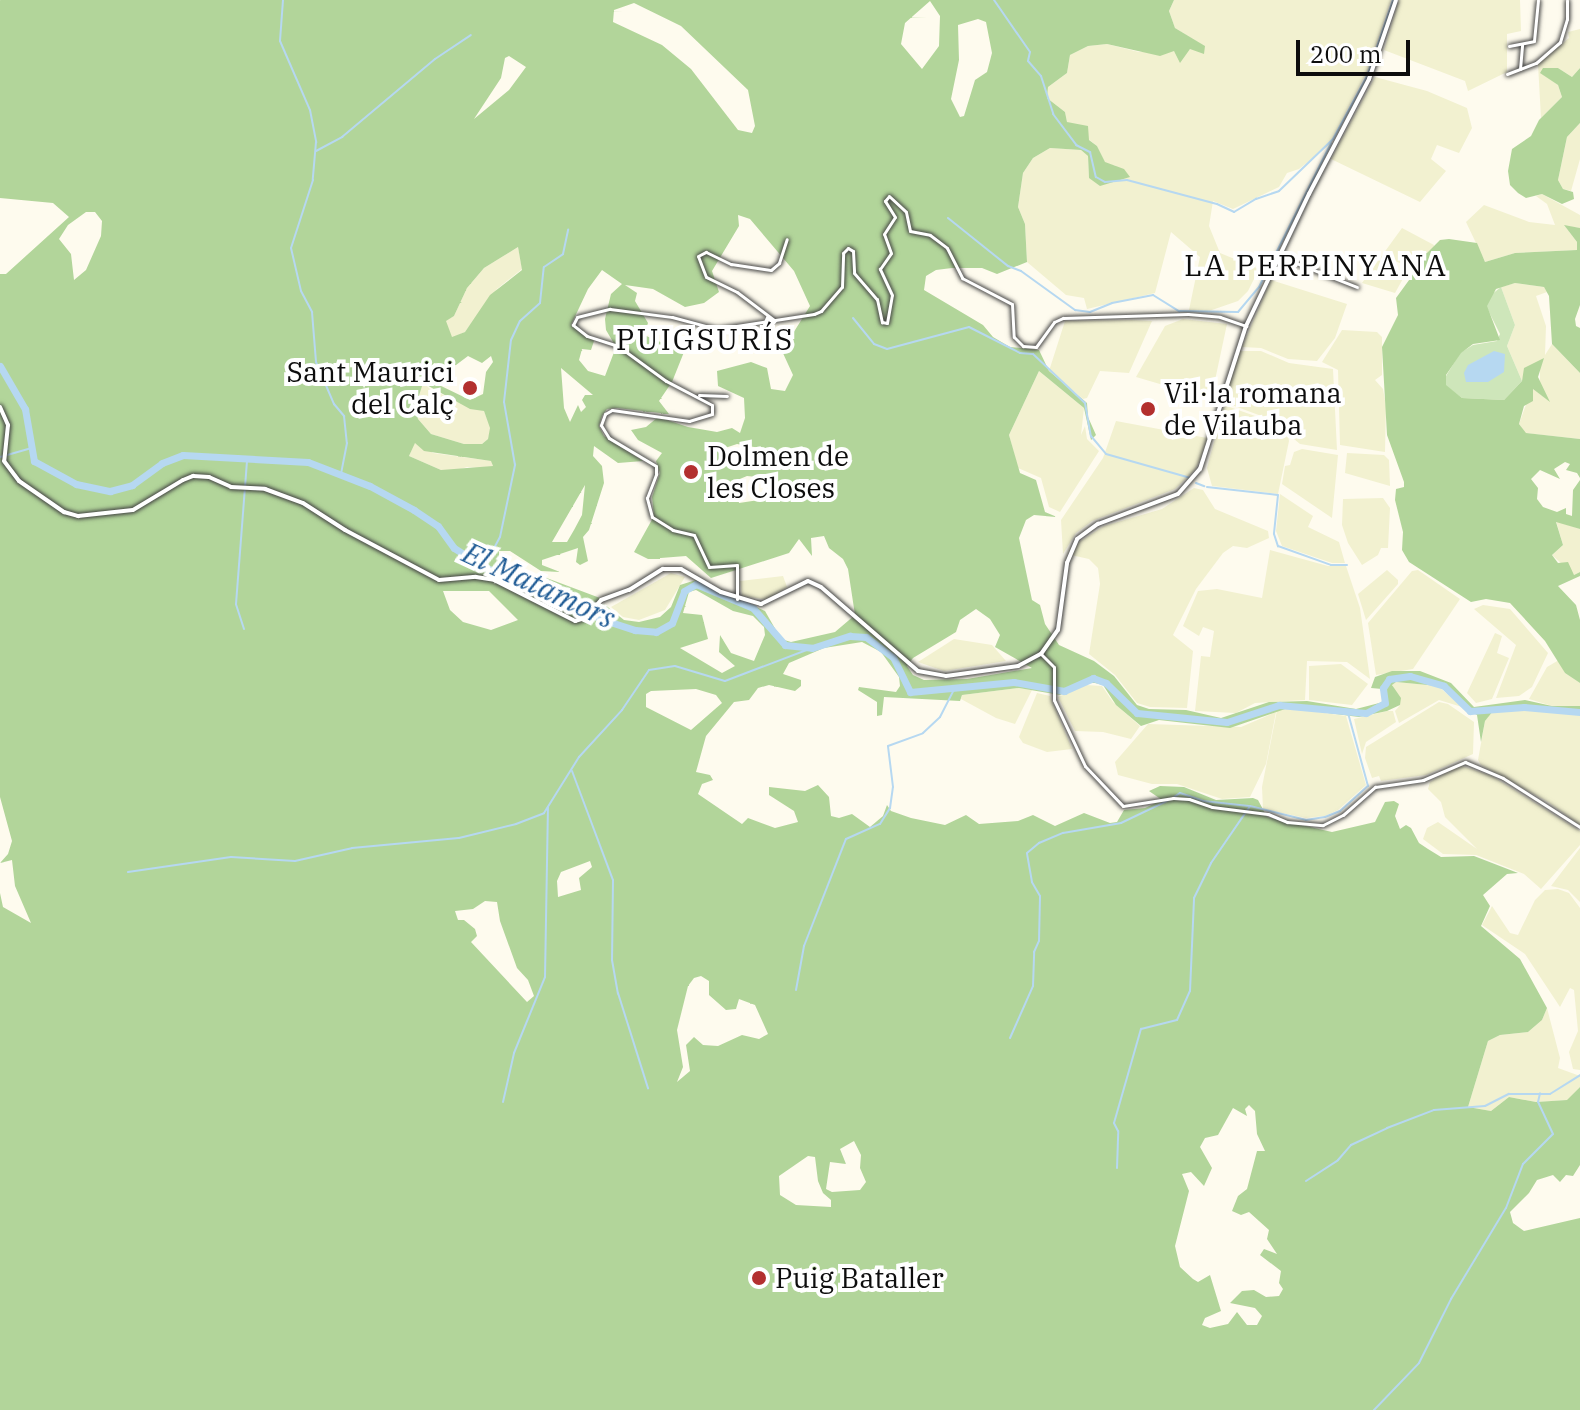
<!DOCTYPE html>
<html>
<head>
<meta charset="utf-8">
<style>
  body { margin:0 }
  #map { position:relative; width:1580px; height:1410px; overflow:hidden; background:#fefbee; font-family:"IBM Plex Serif",serif }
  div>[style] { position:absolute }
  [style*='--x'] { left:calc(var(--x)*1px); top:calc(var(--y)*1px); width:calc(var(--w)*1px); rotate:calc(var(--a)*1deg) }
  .farmland>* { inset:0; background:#f2f1d0 }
  .green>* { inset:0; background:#cee6ba }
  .forest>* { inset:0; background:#b2d59a }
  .water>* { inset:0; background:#b6d8f1 }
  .stream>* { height:2px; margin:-1px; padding:0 1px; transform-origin:1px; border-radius:1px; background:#b6d8f1 }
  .river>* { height:7px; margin:-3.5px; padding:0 3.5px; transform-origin:3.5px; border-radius:3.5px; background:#b6d8f1 }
  .roads { filter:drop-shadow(0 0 2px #404040) drop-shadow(0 0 2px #404040) }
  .minor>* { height:3px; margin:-1.5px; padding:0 1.5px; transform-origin:1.5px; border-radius:1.5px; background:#fff }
  .tertiary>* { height:4px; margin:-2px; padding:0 2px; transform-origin:2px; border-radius:2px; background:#fff }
  .dots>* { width:22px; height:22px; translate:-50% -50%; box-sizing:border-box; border:4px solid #fff; border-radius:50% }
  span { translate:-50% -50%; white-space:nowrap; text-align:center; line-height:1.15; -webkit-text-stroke:8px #fff; paint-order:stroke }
  .poi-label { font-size:28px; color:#0d0d0d }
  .right { translate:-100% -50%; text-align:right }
  .left { translate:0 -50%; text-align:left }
  .neighbourhood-label { font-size:30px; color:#0d0d0d; letter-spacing:2px }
  .water-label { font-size:30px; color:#1f5b95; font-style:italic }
  .scale { position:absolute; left:1296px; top:40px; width:114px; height:36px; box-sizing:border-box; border:4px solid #0d0d0d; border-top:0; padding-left:10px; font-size:24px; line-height:28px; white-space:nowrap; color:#0d0d0d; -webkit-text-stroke:6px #fff; paint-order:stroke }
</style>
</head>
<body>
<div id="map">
  <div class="farmland">
    <div style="clip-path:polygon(1174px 0,1391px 0,1368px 70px,1329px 145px,1299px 169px,1287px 173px,1279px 187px,1233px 209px,1213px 201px,1209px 226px,1220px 253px,1259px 269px,1248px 291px,1238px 301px,1209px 311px,1189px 310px,1200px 257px,1171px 232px,1155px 293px,1087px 309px,1084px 298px,1066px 295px,1027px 262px,1025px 224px,1018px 207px,1023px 173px,1033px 158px,1050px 148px,1081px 150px,1088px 156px,1089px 178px,1116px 166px,1105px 163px,1097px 146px,1067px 122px,1065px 112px,1047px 98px,1048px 87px,1067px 73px,1070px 55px,1088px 46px,1107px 44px,1139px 52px,1174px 51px,1183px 55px,1190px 49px,1204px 46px,1175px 28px,1169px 11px)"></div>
    <div style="clip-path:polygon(1399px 0,1520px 0,1521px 31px,1507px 34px,1507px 72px,1468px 91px,1465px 81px,1384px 50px)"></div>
    <div style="clip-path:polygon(1580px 29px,1580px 68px,1572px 77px,1558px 68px,1541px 73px,1558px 85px,1562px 97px,1541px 118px,1538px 64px,1569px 38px,1568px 32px)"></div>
    <div style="clip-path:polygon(1375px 77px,1427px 91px,1467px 108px,1472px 128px,1459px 153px,1437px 145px,1431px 159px,1446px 171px,1420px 202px,1331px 159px)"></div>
    <div style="clip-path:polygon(1580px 123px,1580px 159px,1571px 191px,1563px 189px,1558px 180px,1567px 137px)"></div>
    <div style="clip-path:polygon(1542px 194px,1580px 215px,1580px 228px,1565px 226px,1577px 242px,1577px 250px,1515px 253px,1485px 262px,1466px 222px,1484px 205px,1529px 222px,1555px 225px,1547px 204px,1536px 196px)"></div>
    <div style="clip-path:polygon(1402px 228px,1434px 245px,1433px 256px,1422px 250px,1411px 251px,1421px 260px,1411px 268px,1384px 256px,1405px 275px,1395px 293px,1362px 283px)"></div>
    <div style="clip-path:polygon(518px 247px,522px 269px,497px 289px,465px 332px,452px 338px,445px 321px,454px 316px,467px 288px,484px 268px)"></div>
    <div style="clip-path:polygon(1271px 280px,1347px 304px,1335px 338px,1317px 361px,1288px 359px,1261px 348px,1242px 347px)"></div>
    <div style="clip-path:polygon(1515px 283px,1544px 287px,1547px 292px,1536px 296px,1546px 326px,1545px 355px,1552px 344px,1580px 373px,1580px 439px,1525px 433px,1519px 424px,1532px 388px,1548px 400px,1540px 386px,1540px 366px,1524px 373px,1522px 381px,1507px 346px,1515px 325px,1501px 287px)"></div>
    <div style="clip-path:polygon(1183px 319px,1227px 324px,1211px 399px,1136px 377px,1165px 326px)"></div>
    <div style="clip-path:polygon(1065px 321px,1132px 320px,1152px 321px,1129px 373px,1100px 371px,1087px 398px,1083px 399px,1049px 371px)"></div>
    <div style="clip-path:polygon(1342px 330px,1377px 332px,1382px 337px,1382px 375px,1375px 380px,1383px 389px,1386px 406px,1385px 452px,1340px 445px,1338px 370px,1322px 362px)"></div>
    <div style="clip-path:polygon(1239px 351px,1261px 351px,1289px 363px,1333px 369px,1337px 450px,1300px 444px,1294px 439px,1298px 435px,1291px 427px,1224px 402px)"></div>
    <div style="clip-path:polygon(1039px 371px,1084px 408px,1081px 435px,1085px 426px,1087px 439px,1099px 451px,1060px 512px,1049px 507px,1041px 478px,1018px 468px,1009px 435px)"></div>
    <div style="clip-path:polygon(423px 382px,431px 390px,484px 411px,491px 428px,488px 439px,482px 444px,464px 444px,431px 434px,418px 419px,415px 408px)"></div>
    <div style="clip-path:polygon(1224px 405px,1286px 427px,1289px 441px,1278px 494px,1212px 486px,1207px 468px)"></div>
    <div style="clip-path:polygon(1116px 421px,1207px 438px,1202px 456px,1195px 470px,1175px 489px,1092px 521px,1076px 533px,1063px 554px,1061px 520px,1103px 458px)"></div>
    <div style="clip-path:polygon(415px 442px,433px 453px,492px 461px,493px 466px,491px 469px,467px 467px,455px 471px,441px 470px,409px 456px)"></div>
    <div style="clip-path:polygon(1302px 449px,1338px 455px,1332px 518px,1282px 484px,1285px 466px,1290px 465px,1294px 452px)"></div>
    <div style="clip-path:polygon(1347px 453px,1384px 455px,1389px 460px,1390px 486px,1345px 473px)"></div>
    <div style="clip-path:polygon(1194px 488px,1203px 490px,1215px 509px,1268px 531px,1269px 538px,1247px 548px,1233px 546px,1223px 553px,1196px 589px,1173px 635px,1193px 651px,1187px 708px,1150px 707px,1137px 703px,1115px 675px,1089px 654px,1100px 584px,1098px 568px,1089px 559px,1071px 555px,1079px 542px,1104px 526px,1162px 509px)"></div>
    <div style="clip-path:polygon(1280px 494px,1313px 516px,1308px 527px,1339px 542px,1345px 563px,1332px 563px,1282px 546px,1276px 531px)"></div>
    <div style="clip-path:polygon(1383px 498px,1390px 508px,1388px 548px,1381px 548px,1378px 555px,1362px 565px,1348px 543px,1342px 525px,1343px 499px)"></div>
    <div style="clip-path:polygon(1556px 521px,1580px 529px,1580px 572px,1574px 575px,1552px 555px,1563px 545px)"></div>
    <div style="clip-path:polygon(1270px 550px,1328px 566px,1346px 566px,1360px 608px,1370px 679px,1347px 662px,1307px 661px,1305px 700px,1255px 703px,1236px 713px,1195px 711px,1201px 656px,1210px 657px,1214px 631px,1203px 627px,1199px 636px,1183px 626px,1198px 591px,1217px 589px,1262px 598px)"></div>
    <div style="clip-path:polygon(1387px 570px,1398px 580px,1398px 584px,1366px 620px,1358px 594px)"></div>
    <div style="clip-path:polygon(1418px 570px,1460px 599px,1413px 669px,1376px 675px,1368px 623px,1412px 571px)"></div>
    <div style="clip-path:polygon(671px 573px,685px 577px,665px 610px,639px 620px,623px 617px,611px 607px)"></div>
    <div style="clip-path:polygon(783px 576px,787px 587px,769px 600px,742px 596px,740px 581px)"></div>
    <div style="clip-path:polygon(1483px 605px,1510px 609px,1548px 653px,1532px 687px,1519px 696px,1496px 698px,1516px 645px,1474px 609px)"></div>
    <div style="clip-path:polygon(1495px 633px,1502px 636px,1497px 653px,1509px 658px,1492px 699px,1476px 703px,1467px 693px)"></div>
    <div style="clip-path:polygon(954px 639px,992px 645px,1006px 661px,944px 671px,918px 662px)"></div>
    <div style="clip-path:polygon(1559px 660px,1565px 673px,1580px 683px,1580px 706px,1552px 706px,1529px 699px,1547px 667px)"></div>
    <div style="clip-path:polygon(1341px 664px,1368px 684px,1352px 705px,1309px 700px,1309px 666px)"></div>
    <div style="clip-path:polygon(1396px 682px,1438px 686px,1462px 707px,1439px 700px,1399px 723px,1395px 711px,1400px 705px,1392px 684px)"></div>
    <div style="clip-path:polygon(1086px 685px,1102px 686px,1113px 702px,1140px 726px,1131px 739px,1103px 732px,1075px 731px,1058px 697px)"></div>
    <div style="clip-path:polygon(1019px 688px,1032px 690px,1015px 724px,996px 718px,961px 699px,962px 695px)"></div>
    <div style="clip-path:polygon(1037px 693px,1050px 696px,1072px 749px,1047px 752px,1023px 743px,1019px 737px)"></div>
    <div style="clip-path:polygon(1439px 702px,1448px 704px,1474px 722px,1473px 754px,1426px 775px,1381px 781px,1379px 776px,1372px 778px,1365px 758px,1366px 747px)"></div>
    <div style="clip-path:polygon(1289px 708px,1346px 716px,1366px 785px,1338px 810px,1325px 816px,1306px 818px,1263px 809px,1262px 787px,1277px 710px)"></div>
    <div style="clip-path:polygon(1512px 709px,1580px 714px,1580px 825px,1548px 802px,1481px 765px,1478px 760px,1485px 721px,1492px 711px)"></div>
    <div style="clip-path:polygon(1387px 711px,1393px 711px,1396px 722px,1366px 742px,1362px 754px,1354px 719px)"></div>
    <div style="clip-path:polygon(1276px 712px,1266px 764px,1250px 797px,1222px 799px,1177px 784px,1152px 784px,1118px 775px,1115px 762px,1148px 724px,1241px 727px)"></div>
    <div style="clip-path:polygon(1459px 765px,1492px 776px,1580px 831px,1580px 845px,1541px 889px,1524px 874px,1476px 855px,1443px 854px,1423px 839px,1427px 828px,1438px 822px,1477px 849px,1445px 817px,1441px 802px,1428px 789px,1430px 782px)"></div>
    <div style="clip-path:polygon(1580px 848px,1580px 902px,1568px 890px,1551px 886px)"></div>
    <div style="clip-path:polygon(1558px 889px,1569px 893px,1580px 908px,1580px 1070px,1573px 1069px,1569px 1052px,1578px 1031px,1574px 990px,1570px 988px,1560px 1007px,1525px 954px,1482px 925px,1492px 906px,1510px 933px,1518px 935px,1535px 900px,1545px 890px)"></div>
    <div style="clip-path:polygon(1547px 1008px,1560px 1058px,1558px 1068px,1580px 1076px,1580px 1087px,1568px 1100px,1536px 1102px,1509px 1097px,1491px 1111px,1468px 1107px,1488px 1041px,1500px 1035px,1528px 1032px,1542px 1020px)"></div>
  </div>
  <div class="green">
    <div style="clip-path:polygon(1501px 287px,1515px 325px,1507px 346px,1522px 381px,1504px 400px,1462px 398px,1446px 386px,1446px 376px,1460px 353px,1473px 345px,1497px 341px,1500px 334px,1486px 306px,1491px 295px)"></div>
  </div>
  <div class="forest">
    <div style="clip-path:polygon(evenodd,0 0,1174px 0,1169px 11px,1175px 28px,1205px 46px,1204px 54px,1190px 49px,1180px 63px,1174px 51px,1160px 56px,1107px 44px,1088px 46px,1070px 55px,1067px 73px,1048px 87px,1047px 98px,1065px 112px,1067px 122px,1088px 126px,1089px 140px,1097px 146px,1105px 162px,1124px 169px,1130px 177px,1100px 186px,1089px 178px,1088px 156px,1081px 150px,1050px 148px,1033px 158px,1023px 173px,1018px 207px,1025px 224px,1027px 262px,997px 274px,982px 268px,952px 268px,936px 270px,926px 276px,924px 290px,983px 325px,993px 337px,1010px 347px,1039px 350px,1049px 371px,1087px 403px,1088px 417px,1096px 435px,1091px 440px,1084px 408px,1039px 371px,1009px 435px,1020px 473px,1036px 480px,1045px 512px,1057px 517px,1034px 515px,1026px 520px,1019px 538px,1032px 600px,1040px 605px,1045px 624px,1059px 645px,1094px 661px,1114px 676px,1137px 705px,1149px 709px,1186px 710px,1221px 718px,1269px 702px,1307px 701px,1356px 709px,1383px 702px,1382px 689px,1371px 688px,1375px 677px,1392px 671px,1420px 671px,1451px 683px,1474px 707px,1525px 700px,1552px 706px,1580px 706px,1580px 714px,1512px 709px,1493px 711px,1485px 721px,1481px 742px,1477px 715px,1462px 707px,1451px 694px,1438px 686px,1396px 682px,1392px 685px,1401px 698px,1400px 705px,1387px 711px,1359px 717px,1288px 708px,1230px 728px,1159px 720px,1141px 726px,1116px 705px,1103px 685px,1095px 683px,1086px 683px,1060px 695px,1019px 688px,962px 695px,960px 701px,884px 697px,882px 715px,877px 716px,877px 702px,858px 690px,859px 687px,896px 692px,900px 686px,899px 677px,881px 652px,862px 642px,824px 648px,789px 663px,783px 674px,801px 680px,801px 686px,795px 691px,769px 685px,758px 688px,749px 700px,734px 702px,706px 736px,696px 772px,710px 775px,713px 780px,702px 784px,698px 794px,742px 824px,748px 818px,775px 828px,798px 822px,794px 811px,769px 795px,769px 787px,805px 791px,818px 785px,829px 797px,831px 816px,839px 818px,852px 814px,870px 827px,883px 816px,887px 805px,891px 811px,911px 818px,945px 825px,966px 815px,979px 824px,1018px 821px,1033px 815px,1055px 826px,1084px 813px,1110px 823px,1117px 822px,1124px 810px,1145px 808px,1162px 800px,1149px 791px,1160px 786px,1184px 787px,1216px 800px,1253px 798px,1258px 800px,1267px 817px,1332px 832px,1375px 822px,1385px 802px,1394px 801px,1399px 804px,1395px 816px,1400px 829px,1406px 825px,1411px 828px,1419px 843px,1428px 849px,1441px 857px,1474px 856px,1518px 873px,1507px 874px,1483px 895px,1490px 906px,1481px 926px,1520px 959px,1547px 1008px,1542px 1020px,1528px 1032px,1500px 1035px,1488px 1041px,1468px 1107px,1491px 1111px,1509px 1097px,1536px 1102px,1567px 1100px,1580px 1087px,1580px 1165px,1573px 1176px,1566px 1175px,1560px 1182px,1553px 1175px,1537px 1180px,1529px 1193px,1510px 1212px,1513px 1223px,1524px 1231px,1580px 1218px,1580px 1410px,0 1410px,0 893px,3px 907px,31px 923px,15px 886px,12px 860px,0 863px,8px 854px,12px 841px,0 797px,0 274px,6px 274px,69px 217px,53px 203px,0 198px,0 0,930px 1px,940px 16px,939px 46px,922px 69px,901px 44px,905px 23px,930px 1px,0 0,634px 3px,681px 26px,748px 90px,755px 126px,752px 133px,738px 130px,691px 69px,662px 45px,613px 22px,614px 10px,634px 3px,0 0,978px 19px,986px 22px,992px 53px,987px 72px,975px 80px,964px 116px,960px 117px,951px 99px,959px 60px,958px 25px,978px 19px,0 0,509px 56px,526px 67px,509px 90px,474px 119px,501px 78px,505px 58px,509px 56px,0 0,86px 212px,95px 212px,102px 221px,101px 236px,86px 270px,74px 280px,71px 254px,59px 239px,68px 225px,86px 212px,0 0,738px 215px,750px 219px,794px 271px,810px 306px,782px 351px,793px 375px,785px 391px,771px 389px,767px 368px,751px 362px,717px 371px,718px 386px,744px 398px,745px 418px,740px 433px,732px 428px,717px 432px,688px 427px,658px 417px,646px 427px,631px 430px,638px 440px,662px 453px,656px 461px,660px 473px,652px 497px,654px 516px,634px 552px,648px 559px,686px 556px,711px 578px,789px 553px,799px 539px,812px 556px,811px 538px,824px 536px,829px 548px,843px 559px,848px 569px,855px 615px,835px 632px,791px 642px,781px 639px,765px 611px,696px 580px,680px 585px,671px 607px,660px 617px,639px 622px,624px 620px,604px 604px,596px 606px,600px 598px,512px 565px,499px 557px,499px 551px,510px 551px,541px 571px,560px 572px,542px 565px,542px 560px,578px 548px,576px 562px,580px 565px,588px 561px,583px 537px,589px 530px,604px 483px,602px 466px,593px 456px,594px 446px,618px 463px,643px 461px,604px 436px,599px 426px,602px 416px,607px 409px,617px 408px,669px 414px,659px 401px,672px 382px,684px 352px,644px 335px,648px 323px,635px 301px,637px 293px,625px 285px,653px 289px,685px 307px,704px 303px,719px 292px,712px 271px,739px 226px,738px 215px,0 0,518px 247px,522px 270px,490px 295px,465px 332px,452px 337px,446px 321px,454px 316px,467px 288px,484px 268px,518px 247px,0 0,602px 270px,622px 284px,611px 294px,605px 319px,606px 330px,616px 347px,605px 376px,588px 371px,579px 360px,582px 349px,591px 350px,594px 341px,571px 325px,588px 289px,602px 270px,0 0,468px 356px,482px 363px,491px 356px,493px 362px,486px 372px,483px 394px,470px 400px,437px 384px,430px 369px,434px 363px,445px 367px,456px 365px,468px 356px,0 0,561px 368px,593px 395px,585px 395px,582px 400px,586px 407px,581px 412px,578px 405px,570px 422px,564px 408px,561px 368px,0 0,423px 383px,470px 409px,484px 411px,490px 428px,488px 439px,482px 444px,464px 444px,431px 434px,418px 419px,415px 408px,423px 383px,0 0,415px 443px,424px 451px,491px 461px,493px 466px,441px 470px,409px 456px,415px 443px,0 0,737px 444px,765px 449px,771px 460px,768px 469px,737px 470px,735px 462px,723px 461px,725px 448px,737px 444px,0 0,747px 476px,757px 477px,778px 489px,779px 497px,739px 503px,735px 481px,747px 476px,0 0,585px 485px,582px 515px,574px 530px,567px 542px,552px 542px,585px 485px,0 0,696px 590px,733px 611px,753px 616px,764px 627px,765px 635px,754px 661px,731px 653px,720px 635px,719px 652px,735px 666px,722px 673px,680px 648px,708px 639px,702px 615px,683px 613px,689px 592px,696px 590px,0 0,443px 591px,489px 591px,518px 620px,491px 630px,463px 622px,450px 610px,443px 591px,0 0,976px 609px,990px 619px,1000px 635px,995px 647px,1032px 668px,967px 679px,924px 680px,913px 675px,907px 666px,913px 658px,956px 632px,960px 620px,976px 609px,0 0,696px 689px,716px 695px,722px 703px,691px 730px,646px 707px,646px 694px,651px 691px,696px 689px,0 0,590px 861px,592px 867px,579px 878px,581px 890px,558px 897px,557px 881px,561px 872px,590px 861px,0 0,485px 901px,497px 902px,500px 921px,517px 968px,528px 980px,534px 996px,527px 1002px,471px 942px,477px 936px,475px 929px,464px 920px,458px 920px,455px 911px,473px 909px,485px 901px,0 0,701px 976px,709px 981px,709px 995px,726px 1010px,736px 1009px,739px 999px,755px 1005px,768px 1034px,759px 1039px,742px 1035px,718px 1046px,703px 1045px,694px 1037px,686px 1045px,690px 1071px,677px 1082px,683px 1067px,677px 1030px,688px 986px,694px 978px,701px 976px,0 0,1249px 1105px,1255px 1111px,1257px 1134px,1265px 1151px,1257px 1151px,1247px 1189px,1238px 1196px,1232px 1211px,1241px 1215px,1249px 1212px,1269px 1230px,1267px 1239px,1277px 1254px,1264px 1249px,1260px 1255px,1281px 1271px,1279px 1283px,1283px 1289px,1279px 1296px,1266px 1297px,1254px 1290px,1242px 1291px,1230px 1303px,1255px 1308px,1262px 1316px,1257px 1325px,1247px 1325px,1237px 1312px,1228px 1324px,1210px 1328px,1202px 1325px,1205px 1318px,1221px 1311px,1210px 1275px,1198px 1282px,1193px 1279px,1180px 1267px,1175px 1246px,1189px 1191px,1182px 1174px,1191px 1172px,1204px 1186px,1212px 1168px,1200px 1147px,1205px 1138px,1218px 1135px,1233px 1108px,1247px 1116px,1245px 1109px,1249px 1105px,0 0,854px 1141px,861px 1155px,860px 1168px,866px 1182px,860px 1190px,832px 1192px,826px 1189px,830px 1162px,846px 1164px,840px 1149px,854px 1141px,0 0,808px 1156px,815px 1157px,818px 1181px,823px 1193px,831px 1200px,831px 1207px,796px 1205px,780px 1195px,779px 1176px,808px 1156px)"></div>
    <div style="clip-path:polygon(1543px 68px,1558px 68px,1572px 77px,1580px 68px,1580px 123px,1567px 137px,1558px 180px,1563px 189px,1573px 192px,1574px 199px,1562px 204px,1542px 194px,1526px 198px,1518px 193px,1510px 185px,1508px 171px,1512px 149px,1531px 136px,1539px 120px,1562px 97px,1558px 85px,1540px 73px)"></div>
    <div style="clip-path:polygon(1564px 225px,1580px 228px,1580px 305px,1575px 319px,1576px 326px,1580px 328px,1580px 373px,1552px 344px,1549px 296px,1544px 287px,1515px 283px,1496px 289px,1487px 306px,1500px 340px,1473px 344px,1461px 353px,1446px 375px,1446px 385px,1462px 398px,1504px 400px,1522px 381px,1524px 368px,1544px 358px,1538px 377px,1550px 402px,1533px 389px,1533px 401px,1524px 406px,1519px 424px,1526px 433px,1580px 439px,1580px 478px,1577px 473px,1566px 470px,1570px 464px,1565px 462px,1554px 469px,1560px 479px,1540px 470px,1531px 479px,1538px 488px,1537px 499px,1543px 507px,1557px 512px,1566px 508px,1566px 514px,1572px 516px,1573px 490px,1580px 480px,1580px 529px,1556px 522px,1563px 545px,1552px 555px,1558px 563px,1568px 562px,1574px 575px,1580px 572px,1580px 576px,1558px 586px,1576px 605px,1580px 620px,1580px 683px,1565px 673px,1545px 641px,1510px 603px,1486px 599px,1471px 602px,1409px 562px,1402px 550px,1403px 532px,1395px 500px,1396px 489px,1404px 487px,1404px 482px,1387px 435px,1382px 347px,1398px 315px,1396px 298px,1412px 276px,1415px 255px,1427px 253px,1440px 240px,1449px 239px,1477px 243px,1485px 262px,1515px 253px,1577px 250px,1577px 242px)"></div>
  </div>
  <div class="water">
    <div style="clip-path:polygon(1494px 351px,1505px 354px,1504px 372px,1488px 382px,1466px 382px,1464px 373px,1468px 365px)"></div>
  </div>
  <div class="stream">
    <div style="--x:283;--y:0;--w:41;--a:94.2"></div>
    <div style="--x:280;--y:41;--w:75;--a:66.5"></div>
    <div style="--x:310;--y:110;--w:33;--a:79"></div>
    <div style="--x:316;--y:142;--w:38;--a:95"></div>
    <div style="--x:313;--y:180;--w:71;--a:107.9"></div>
    <div style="--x:291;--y:248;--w:44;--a:76.9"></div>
    <div style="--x:301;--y:291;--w:24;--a:62"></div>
    <div style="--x:312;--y:312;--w:50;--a:85.4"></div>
    <div style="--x:316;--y:362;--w:46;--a:66.8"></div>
    <div style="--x:334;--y:404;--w:16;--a:50"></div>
    <div style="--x:344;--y:416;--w:27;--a:84"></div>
    <div style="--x:347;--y:443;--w:31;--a:101"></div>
    <div style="--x:994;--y:0;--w:63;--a:55.3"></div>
    <div style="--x:1030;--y:52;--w:9;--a:103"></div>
    <div style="--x:1028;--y:61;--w:20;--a:49"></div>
    <div style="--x:1041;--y:76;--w:40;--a:72"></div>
    <div style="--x:1053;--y:114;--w:39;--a:53"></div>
    <div style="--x:1076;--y:145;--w:16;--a:27"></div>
    <div style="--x:1090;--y:152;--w:26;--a:77"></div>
    <div style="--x:1096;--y:177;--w:10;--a:29"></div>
    <div style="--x:1105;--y:182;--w:22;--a:-5"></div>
    <div style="--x:1127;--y:180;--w:93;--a:14.9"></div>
    <div style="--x:1217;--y:204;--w:19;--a:25"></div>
    <div style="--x:1234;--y:212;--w:26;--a:-31"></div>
    <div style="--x:1256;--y:199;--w:24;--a:-19"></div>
    <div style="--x:1279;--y:191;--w:75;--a:-43.9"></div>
    <div style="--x:1333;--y:139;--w:72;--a:-61.6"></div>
    <div style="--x:1367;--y:76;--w:80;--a:-71.1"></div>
    <div style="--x:316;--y:151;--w:30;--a:-28"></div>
    <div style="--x:342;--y:137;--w:121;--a:-40"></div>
    <div style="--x:435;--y:59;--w:43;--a:-33.7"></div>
    <div style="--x:948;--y:218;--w:77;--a:38.7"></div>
    <div style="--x:1008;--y:266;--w:14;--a:21"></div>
    <div style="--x:1021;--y:271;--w:67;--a:35.8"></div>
    <div style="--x:1075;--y:310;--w:15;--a:8"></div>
    <div style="--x:1090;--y:312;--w:24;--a:-22"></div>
    <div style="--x:1112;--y:303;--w:42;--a:-11"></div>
    <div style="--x:1153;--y:295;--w:31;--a:32"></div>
    <div style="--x:1179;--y:311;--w:59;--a:1"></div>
    <div style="--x:1238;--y:312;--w:33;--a:-50"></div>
    <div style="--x:1259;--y:287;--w:161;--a:-63.4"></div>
    <div style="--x:853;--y:318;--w:33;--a:51"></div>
    <div style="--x:874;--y:344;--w:14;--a:21"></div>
    <div style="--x:887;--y:349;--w:85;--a:-15"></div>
    <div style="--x:969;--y:327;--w:57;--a:27"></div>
    <div style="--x:1020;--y:353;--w:13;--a:4"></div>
    <div style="--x:1033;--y:354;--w:71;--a:43.3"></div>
    <div style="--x:1085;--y:403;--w:34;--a:80"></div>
    <div style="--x:1091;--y:436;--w:23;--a:50"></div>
    <div style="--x:1106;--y:454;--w:87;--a:15.9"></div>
    <div style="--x:0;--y:457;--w:32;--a:-16"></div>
    <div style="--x:1196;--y:483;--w:9;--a:21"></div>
    <div style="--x:1207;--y:487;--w:71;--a:6.4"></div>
    <div style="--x:1278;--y:495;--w:39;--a:96"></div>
    <div style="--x:1274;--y:534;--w:13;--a:72"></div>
    <div style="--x:1278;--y:546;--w:56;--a:19.7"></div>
    <div style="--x:1331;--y:565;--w:16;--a:0"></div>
    <div style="--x:484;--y:567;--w:34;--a:-62"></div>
    <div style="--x:500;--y:537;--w:74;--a:-78.2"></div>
    <div style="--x:515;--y:465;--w:64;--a:-99.9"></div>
    <div style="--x:504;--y:402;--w:62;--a:-83.6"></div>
    <div style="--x:511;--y:340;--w:21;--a:-65"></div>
    <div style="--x:520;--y:321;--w:27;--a:-42"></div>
    <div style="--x:540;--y:303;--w:36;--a:-84"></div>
    <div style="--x:544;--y:267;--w:23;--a:-34"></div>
    <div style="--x:563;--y:254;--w:25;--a:-78"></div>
    <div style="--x:244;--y:629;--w:26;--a:-108"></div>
    <div style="--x:236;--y:604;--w:144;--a:-85.6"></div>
    <div style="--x:572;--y:771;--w:116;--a:69.4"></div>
    <div style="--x:613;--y:880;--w:80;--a:90.7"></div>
    <div style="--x:612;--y:960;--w:34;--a:80"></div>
    <div style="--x:618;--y:993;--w:100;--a:72.5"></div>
    <div style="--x:1174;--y:797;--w:7;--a:-34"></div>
    <div style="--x:1180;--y:793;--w:24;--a:19"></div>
    <div style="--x:1203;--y:801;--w:46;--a:6.2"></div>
    <div style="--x:128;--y:872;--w:104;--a:-8.3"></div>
    <div style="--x:231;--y:857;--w:64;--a:3.6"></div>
    <div style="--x:295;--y:861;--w:58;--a:-12.8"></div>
    <div style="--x:352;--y:848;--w:107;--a:-5.3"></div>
    <div style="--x:459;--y:838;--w:59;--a:-13.8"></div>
    <div style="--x:516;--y:824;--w:30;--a:-21"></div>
    <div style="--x:544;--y:813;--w:66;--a:-58"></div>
    <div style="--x:579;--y:757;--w:64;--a:-47.5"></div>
    <div style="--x:622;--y:710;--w:48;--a:-56"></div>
    <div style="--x:649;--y:670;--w:26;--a:-9"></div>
    <div style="--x:675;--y:666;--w:52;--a:16.7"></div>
    <div style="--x:725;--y:681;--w:93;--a:-20.8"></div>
    <div style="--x:796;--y:990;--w:45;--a:-79.7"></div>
    <div style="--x:804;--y:946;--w:115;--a:-68.6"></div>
    <div style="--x:846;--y:839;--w:37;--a:-24"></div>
    <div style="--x:880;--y:824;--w:19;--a:-58"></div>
    <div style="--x:890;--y:808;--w:21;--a:-82"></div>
    <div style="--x:893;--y:787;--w:41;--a:-97"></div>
    <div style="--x:888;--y:746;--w:37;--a:-20"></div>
    <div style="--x:923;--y:733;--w:23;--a:-43"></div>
    <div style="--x:940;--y:717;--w:33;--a:-63"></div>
    <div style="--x:1010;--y:1038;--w:57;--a:-66.1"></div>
    <div style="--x:1033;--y:986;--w:34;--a:-88"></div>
    <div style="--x:1034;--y:952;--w:12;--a:-66"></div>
    <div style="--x:1039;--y:941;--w:45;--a:-88.7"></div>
    <div style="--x:1040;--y:896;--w:16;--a:-120"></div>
    <div style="--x:1032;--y:882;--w:29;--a:-100"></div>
    <div style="--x:1027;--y:853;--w:16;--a:-40"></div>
    <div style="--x:1039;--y:843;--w:26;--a:-23"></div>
    <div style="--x:1063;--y:833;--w:59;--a:-9.8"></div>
    <div style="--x:1121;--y:823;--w:53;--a:-25.6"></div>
    <div style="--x:503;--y:1102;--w:50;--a:-77.3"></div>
    <div style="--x:514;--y:1053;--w:82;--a:-67.8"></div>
    <div style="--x:545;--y:977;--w:170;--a:-89"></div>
    <div style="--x:1117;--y:1168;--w:37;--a:-88"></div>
    <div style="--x:1118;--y:1131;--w:9;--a:-117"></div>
    <div style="--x:1114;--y:1123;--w:98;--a:-74"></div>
    <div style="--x:1141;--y:1029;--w:37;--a:-14"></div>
    <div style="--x:1177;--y:1020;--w:32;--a:-66"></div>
    <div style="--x:1190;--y:991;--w:93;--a:-87.5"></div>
    <div style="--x:1194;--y:898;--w:39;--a:-64"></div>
    <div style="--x:1211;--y:863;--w:69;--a:-55.6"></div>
    <div style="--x:1250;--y:806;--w:58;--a:14"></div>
    <div style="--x:1306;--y:820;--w:19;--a:-9"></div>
    <div style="--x:1325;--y:817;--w:16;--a:-22"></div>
    <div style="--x:1340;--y:811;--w:38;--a:-42"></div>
    <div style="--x:1368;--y:786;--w:76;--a:-105.3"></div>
    <div style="--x:1306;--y:1181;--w:38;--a:-33"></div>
    <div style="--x:1338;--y:1160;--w:20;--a:-49"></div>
    <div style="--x:1351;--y:1145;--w:40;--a:-25"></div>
    <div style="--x:1387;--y:1128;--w:50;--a:-21"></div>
    <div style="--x:1434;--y:1110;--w:51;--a:-4.5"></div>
    <div style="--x:1485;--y:1106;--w:27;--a:-27"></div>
    <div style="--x:1509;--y:1094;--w:41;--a:0"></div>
    <div style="--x:1550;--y:1094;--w:36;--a:-32"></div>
    <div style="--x:1374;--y:1410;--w:65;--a:-46.2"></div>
    <div style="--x:1419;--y:1363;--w:72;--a:-63.4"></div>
    <div style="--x:1451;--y:1299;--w:106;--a:-58.9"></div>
    <div style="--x:1506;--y:1208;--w:47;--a:-68.9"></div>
    <div style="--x:1523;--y:1164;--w:42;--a:-45"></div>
    <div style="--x:1553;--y:1134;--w:35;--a:-115"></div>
    <div style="--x:1538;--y:1102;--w:9;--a:-77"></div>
  </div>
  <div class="river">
    <div style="--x:0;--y:366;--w:50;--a:59.8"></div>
    <div style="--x:25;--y:409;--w:53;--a:80.2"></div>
    <div style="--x:34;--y:461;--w:48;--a:28.7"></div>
    <div style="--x:76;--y:484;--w:35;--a:12"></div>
    <div style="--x:110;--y:491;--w:23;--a:-15"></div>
    <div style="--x:132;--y:485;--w:37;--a:-36"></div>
    <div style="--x:162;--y:463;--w:22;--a:-21"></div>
    <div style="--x:183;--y:455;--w:125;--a:3.2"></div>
    <div style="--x:308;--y:462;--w:66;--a:21.2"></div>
    <div style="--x:370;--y:486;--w:50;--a:28.6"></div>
    <div style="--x:414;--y:510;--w:29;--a:34"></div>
    <div style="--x:438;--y:526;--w:27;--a:54"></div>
    <div style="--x:454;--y:548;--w:36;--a:32"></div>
    <div style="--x:484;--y:567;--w:90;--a:22.3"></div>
    <div style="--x:567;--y:601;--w:38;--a:28"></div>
    <div style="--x:601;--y:619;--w:36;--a:18"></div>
    <div style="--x:635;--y:630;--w:21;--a:5"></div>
    <div style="--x:656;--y:632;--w:18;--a:-29"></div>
    <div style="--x:672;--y:623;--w:34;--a:-69"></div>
    <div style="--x:684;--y:591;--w:14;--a:-30"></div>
    <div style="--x:696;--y:584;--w:62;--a:22.8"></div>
    <div style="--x:753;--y:608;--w:49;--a:49.1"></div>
    <div style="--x:785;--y:645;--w:27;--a:6"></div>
    <div style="--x:812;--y:648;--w:40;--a:-18"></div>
    <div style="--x:850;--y:636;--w:16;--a:4"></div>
    <div style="--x:866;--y:637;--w:34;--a:37"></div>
    <div style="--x:893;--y:657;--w:39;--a:64"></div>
    <div style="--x:910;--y:692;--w:104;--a:-5.5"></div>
    <div style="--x:1014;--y:682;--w:51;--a:10.2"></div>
    <div style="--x:1064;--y:691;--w:32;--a:-24"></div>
    <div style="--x:1093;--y:678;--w:14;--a:21"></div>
    <div style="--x:1106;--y:683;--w:43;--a:44.1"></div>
    <div style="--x:1137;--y:713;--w:90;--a:5.7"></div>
    <div style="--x:1227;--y:722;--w:55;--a:-18.1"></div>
    <div style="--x:1279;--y:705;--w:87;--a:5.3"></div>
    <div style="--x:1366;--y:713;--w:21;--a:-28"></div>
    <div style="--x:1385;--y:703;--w:15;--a:-98"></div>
    <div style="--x:1383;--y:688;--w:11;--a:-56"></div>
    <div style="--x:1389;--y:679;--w:21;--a:-8"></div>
    <div style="--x:1410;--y:676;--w:35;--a:16"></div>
    <div style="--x:1444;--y:686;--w:36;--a:44"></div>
    <div style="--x:1470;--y:711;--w:54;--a:-4.2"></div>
    <div style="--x:1524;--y:707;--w:56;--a:5.1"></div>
  </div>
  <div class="roads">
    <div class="minor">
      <div style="--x:1509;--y:46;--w:25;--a:-11"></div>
      <div style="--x:1534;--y:41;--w:41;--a:-84.4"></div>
      <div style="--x:1520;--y:69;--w:24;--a:-85"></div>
      <div style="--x:1507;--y:74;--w:31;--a:-21"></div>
      <div style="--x:1536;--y:63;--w:32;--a:-41"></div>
      <div style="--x:1560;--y:42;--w:24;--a:-73"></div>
      <div style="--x:1567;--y:19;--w:19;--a:-90"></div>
      <div style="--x:1278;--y:256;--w:85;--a:21.4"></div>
      <div style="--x:774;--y:320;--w:46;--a:-142.9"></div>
      <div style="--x:737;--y:292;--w:34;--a:-154"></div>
      <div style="--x:706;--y:277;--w:22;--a:-111"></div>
      <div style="--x:698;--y:256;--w:9;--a:-27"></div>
      <div style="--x:706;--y:252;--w:28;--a:26"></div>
      <div style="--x:731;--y:264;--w:40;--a:8.5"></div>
      <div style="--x:771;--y:270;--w:11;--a:-41"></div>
      <div style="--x:779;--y:263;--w:25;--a:-72"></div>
      <div style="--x:699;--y:395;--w:28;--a:2"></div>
      <div style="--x:737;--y:599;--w:34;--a:-90"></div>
      <div style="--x:737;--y:565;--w:28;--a:176"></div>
      <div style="--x:709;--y:567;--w:35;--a:-115"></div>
      <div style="--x:694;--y:535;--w:22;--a:-167"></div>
      <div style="--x:673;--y:530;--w:25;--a:-148"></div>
      <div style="--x:652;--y:517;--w:20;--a:-105"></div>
      <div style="--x:647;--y:498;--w:26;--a:-69"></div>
      <div style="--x:656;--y:474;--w:8;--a:-90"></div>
      <div style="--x:656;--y:466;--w:55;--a:-149.2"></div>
      <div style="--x:609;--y:438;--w:15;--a:-122"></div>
      <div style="--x:601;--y:425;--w:12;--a:-70"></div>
      <div style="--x:605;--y:414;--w:8;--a:-30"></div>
      <div style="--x:612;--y:410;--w:78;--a:8.1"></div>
      <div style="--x:689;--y:421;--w:24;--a:-17"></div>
      <div style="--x:712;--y:414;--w:9;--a:-90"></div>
      <div style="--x:712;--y:405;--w:52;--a:-152.4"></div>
      <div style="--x:666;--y:381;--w:59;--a:-143.9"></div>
      <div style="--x:618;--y:346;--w:33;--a:-162"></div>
      <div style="--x:587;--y:336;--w:18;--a:-142"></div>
      <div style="--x:573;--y:325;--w:9;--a:-63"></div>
      <div style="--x:577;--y:317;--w:34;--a:-14"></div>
      <div style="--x:610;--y:309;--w:63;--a:7.4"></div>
      <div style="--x:672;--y:317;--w:47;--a:14.9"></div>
      <div style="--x:717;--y:329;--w:98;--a:-8.8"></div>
      <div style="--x:814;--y:314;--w:8;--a:-23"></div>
      <div style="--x:821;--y:311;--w:32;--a:-49"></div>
      <div style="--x:842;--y:287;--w:34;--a:-88"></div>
      <div style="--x:843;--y:253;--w:7;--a:-45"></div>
      <div style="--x:848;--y:248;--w:6;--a:31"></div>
      <div style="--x:853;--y:251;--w:22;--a:87"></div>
      <div style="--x:854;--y:273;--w:35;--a:49"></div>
      <div style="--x:877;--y:299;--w:24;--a:78"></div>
      <div style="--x:882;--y:322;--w:5;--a:11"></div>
      <div style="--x:887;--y:323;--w:28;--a:-80"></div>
      <div style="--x:892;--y:295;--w:29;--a:-115"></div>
      <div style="--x:880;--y:269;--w:19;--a:-55"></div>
      <div style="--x:891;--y:253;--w:20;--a:-110"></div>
      <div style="--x:884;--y:234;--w:20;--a:-57"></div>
      <div style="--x:895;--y:217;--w:19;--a:-122"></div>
      <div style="--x:885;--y:201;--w:6;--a:-51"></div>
      <div style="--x:889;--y:196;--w:23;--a:43"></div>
      <div style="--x:906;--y:212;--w:19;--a:78"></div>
      <div style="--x:910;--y:231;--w:20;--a:11"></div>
      <div style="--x:930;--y:235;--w:21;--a:37"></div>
      <div style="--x:947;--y:248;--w:34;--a:63"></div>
      <div style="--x:962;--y:278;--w:56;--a:27.5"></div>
      <div style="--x:1012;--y:304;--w:33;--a:87"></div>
      <div style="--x:1014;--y:337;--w:13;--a:45"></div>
      <div style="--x:1023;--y:346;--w:13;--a:4"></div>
      <div style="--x:1036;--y:347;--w:31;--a:-54"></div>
      <div style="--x:1054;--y:322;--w:10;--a:-24"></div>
      <div style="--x:1063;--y:318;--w:125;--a:-1.8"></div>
      <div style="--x:1188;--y:314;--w:32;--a:5"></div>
      <div style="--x:1220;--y:317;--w:28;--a:19"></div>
      <div style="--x:1041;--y:654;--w:18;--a:45"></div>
      <div style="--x:1054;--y:667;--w:33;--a:90"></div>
      <div style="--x:1054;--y:700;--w:73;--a:64.8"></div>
      <div style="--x:1085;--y:766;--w:55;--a:46.5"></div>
      <div style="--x:1123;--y:806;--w:51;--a:-9.1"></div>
      <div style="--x:1173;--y:798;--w:16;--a:4"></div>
      <div style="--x:1189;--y:799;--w:24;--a:19"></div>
      <div style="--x:1212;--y:807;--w:56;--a:7.1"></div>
      <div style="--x:1268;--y:814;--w:21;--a:23"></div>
      <div style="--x:1287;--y:822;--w:36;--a:5"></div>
      <div style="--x:1323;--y:825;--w:22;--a:-27"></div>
      <div style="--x:1343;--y:815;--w:43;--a:-41.2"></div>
      <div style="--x:1375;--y:787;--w:49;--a:-8.3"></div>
      <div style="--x:1423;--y:780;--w:46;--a:-23.2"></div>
      <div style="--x:1465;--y:762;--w:41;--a:22.8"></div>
      <div style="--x:1503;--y:778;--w:91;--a:32.5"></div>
    </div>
    <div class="tertiary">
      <div style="--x:0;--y:407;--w:20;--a:66"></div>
      <div style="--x:8;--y:425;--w:36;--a:96"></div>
      <div style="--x:4;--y:461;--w:25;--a:53"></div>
      <div style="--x:19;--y:481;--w:55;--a:34.6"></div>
      <div style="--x:64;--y:512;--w:15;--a:16"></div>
      <div style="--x:78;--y:516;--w:55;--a:-6.2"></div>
      <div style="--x:133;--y:510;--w:58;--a:-31"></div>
      <div style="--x:183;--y:480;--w:11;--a:-22"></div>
      <div style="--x:193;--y:476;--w:16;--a:4"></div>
      <div style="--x:209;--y:477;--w:24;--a:24"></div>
      <div style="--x:231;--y:487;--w:34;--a:3"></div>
      <div style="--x:265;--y:489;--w:40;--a:20.2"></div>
      <div style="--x:303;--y:503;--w:50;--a:32.7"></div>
      <div style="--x:345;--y:530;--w:106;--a:28"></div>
      <div style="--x:439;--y:580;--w:37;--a:-5"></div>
      <div style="--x:476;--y:577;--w:18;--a:9"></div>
      <div style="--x:494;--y:580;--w:91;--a:26.8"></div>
      <div style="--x:575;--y:621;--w:10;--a:-17"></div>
      <div style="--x:585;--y:618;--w:24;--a:-48"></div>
      <div style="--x:601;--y:600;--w:30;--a:-20"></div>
      <div style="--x:629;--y:590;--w:40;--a:-32"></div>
      <div style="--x:663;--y:569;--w:18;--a:0"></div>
      <div style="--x:681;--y:569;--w:46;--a:29.9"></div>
      <div style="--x:721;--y:592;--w:42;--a:16.7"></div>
      <div style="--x:761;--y:604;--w:52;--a:-26.1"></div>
      <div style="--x:808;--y:581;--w:14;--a:25"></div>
      <div style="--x:821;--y:587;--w:128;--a:40.9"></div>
      <div style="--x:918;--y:671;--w:28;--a:10"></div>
      <div style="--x:946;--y:676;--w:73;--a:-7.9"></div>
      <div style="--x:1018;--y:666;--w:26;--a:-28"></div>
      <div style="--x:1041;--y:654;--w:29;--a:-55"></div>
      <div style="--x:1058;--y:630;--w:68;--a:-82.3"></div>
      <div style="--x:1067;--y:563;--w:26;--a:-67"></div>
      <div style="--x:1077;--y:539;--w:26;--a:-36"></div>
      <div style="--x:1098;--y:524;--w:85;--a:-20.6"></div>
      <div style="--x:1178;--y:494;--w:33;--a:-49"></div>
      <div style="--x:1200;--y:469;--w:150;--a:-72.2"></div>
      <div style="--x:1246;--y:326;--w:146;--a:-64.5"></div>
      <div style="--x:1309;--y:194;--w:130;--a:-62.4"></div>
      <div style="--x:1369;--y:79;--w:83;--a:-71.1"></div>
    </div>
  </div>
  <div class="dots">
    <div style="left:470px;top:388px;background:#b3302f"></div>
    <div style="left:1148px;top:409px;background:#b3302f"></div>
    <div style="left:691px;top:472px;background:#b3302f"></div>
    <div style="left:759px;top:1278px;background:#b3302f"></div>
  </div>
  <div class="poi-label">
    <span class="right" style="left:454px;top:388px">Sant Maurici<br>del Calç</span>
    <span class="left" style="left:1164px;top:409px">Vil·la romana<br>de Vilauba</span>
    <span class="left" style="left:707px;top:472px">Dolmen de<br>les Closes</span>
    <span class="left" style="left:775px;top:1278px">Puig Bataller</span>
  </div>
  <div class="neighbourhood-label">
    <span style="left:1316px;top:265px">LA PERPINYANA</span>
    <span style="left:705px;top:339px">PUIGSURÍS</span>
  </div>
  <div class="water-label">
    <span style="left:539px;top:585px;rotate:25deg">El Matamors</span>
  </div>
  <div class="scale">200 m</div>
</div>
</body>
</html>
